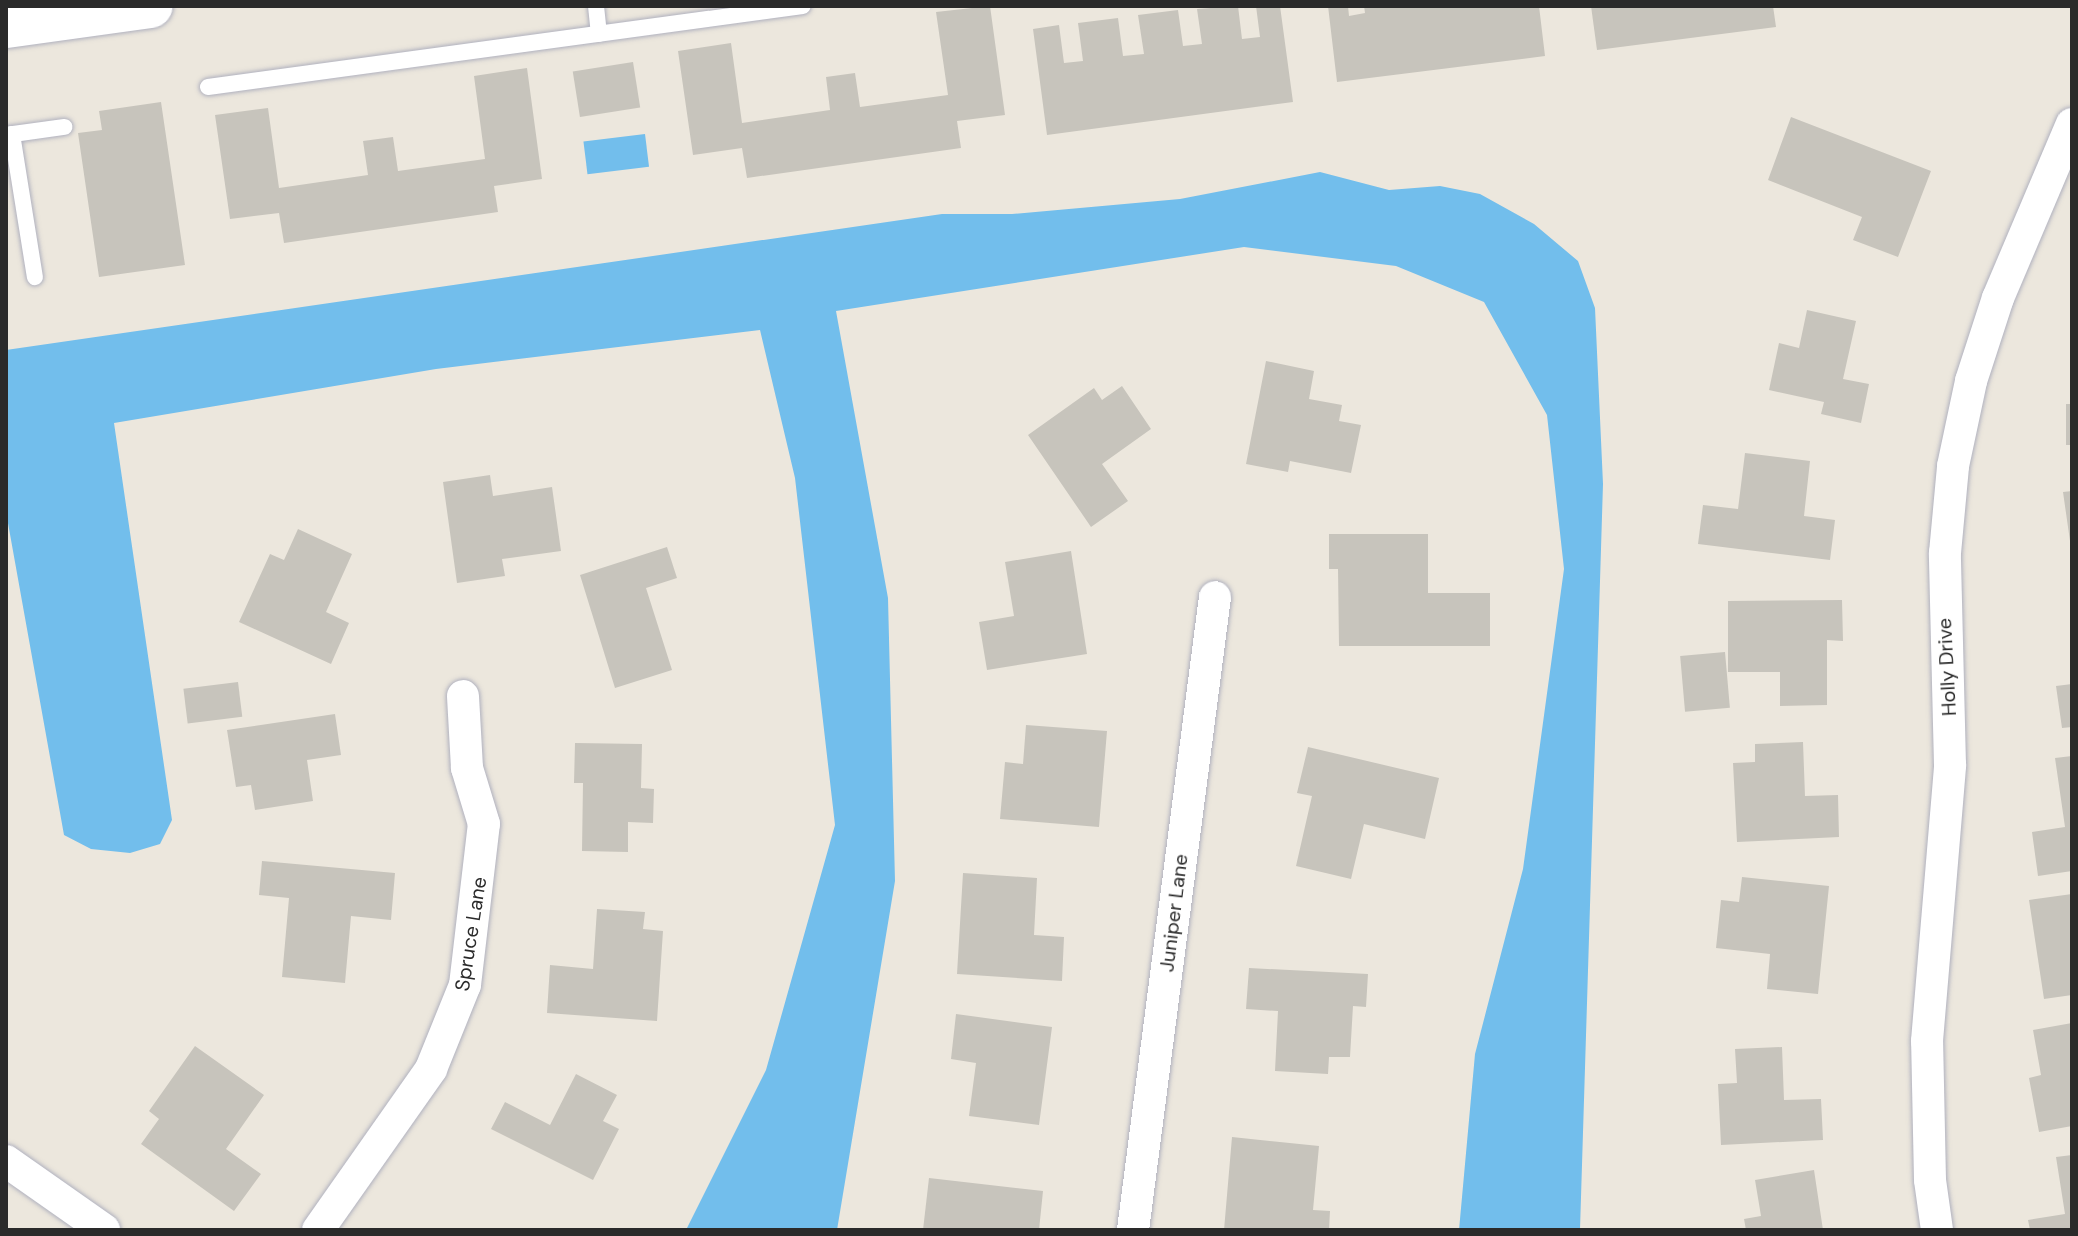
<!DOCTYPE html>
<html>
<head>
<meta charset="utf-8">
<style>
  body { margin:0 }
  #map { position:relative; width:2078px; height:1236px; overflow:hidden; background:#ece7dd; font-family:"DM Sans",sans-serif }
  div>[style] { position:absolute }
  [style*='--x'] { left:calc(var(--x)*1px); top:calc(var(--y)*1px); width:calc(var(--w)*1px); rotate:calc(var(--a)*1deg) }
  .water>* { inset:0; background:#72beec; transform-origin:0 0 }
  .building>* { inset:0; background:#c7c4bc; transform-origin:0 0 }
  .roads { filter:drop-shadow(0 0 2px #b0b1be) drop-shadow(0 0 2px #b0b1be) }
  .service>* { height:16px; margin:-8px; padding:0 8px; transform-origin:8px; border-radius:8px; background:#fff }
  .minor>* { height:32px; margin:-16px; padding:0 16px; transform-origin:16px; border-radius:16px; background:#fff }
  .secondary>* { height:44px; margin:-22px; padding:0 22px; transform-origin:22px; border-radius:22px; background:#fff }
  span { translate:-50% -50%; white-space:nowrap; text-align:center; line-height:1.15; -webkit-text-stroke:6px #fff; paint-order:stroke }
  .street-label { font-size:20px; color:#2a2a2a }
  .frame { position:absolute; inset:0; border:8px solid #2a2a2a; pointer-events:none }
</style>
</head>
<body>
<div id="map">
  <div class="water">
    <div style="left:645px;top:134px;width:33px;height:62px;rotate:83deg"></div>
    <div style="clip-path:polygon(1320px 172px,1389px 190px,1440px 186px,1480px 194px,1534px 224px,1578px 261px,1595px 308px,1603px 484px,1580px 1230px,1459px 1230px,1475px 1054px,1523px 869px,1564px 569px,1547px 415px,1484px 302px,1396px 266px,1244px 247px,836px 311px,888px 598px,895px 881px,837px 1230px,686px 1230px,766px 1070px,835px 825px,795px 478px,760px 330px,436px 369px,114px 423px,172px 820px,160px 844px,130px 853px,91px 849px,64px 835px,6px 512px,6px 350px,942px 214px,1012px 214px,1180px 199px)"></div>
  </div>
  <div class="building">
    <div style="clip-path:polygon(990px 6px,1005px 115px,957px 121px,961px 148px,747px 178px,742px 148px,693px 155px,678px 51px,731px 43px,742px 123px,830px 110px,826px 77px,855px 73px,860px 107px,948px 95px,936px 12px)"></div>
    <div style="clip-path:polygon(1238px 6px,1242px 39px,1260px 37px,1256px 6px,1280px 6px,1293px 102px,1047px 135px,1033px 29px,1059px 25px,1064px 63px,1083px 61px,1078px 23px,1118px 18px,1123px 56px,1144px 54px,1138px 15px,1178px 10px,1183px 46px,1202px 44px,1197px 9px)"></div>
    <div style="clip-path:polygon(1328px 6px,1348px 6px,1349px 16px,1365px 13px,1364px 6px,1539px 6px,1545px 56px,1337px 82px)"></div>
    <div style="clip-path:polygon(1591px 6px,1773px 6px,1776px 27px,1597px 50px)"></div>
    <div style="left:633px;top:62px;width:46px;height:61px;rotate:81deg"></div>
    <div style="clip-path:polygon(527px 68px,542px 179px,494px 186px,498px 212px,284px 243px,279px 213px,230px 219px,215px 115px,268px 108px,279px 188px,368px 175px,363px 141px,393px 137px,398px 171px,485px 159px,474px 76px)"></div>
    <div style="clip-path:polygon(161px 102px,185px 265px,99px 277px,78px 133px,102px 130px,99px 111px)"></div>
    <div style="clip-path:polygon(1791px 117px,1931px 171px,1898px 257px,1853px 240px,1862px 217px,1768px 180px)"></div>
    <div style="clip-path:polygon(1807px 310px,1856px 321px,1843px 379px,1869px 384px,1861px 423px,1821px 414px,1824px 402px,1769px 390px,1779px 343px,1799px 348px)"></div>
    <div style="clip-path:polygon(1266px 361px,1314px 371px,1309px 399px,1342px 405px,1339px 421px,1361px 425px,1351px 473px,1290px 461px,1288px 472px,1246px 464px)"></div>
    <div style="clip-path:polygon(1122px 386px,1151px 429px,1102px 464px,1128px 501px,1091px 527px,1028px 435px,1094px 388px,1102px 400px)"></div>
    <div style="left:2066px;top:404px;width:6px;height:41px"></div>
    <div style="clip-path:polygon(1745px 453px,1810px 461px,1804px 516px,1835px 520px,1830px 560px,1698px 544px,1703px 505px,1738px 509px)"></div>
    <div style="clip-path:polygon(490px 475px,493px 496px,552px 487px,561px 551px,502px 559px,505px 576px,457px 583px,443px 482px)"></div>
    <div style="clip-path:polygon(2072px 491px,2072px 541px,2070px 541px,2063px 492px)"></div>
    <div style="clip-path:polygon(298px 529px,352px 554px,326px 612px,349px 623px,331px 664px,239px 622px,270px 554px,284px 560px)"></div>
    <div style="clip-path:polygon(1329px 534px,1428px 534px,1428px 593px,1490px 593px,1490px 646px,1339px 646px,1338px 569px,1329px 569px)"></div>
    <div style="clip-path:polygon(667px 547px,677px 578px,646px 588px,672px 670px,615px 688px,580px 575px)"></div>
    <div style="clip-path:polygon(1071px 551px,1087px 654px,987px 670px,979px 622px,1014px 616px,1005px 562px)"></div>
    <div style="clip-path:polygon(1842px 600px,1843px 641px,1827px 640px,1827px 705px,1780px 706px,1780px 672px,1728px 672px,1728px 601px)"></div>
    <div style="left:1725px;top:652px;width:56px;height:45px;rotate:85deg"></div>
    <div style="left:238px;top:682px;width:35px;height:55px;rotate:83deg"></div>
    <div style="clip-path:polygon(2072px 684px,2072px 727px,2062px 728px,2056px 686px)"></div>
    <div style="clip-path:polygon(335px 714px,341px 755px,307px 760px,313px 801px,255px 810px,251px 785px,236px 787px,227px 730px)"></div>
    <div style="clip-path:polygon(1026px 725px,1107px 731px,1099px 827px,1000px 819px,1005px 762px,1023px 764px)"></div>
    <div style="clip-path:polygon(1803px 742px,1805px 796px,1838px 795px,1839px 837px,1737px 842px,1733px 763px,1755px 762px,1755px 744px)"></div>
    <div style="clip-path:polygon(575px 743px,642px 744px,641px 788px,654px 789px,653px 823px,628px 822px,628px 852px,582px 851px,583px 783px,574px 783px)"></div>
    <div style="clip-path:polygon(1308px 747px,1439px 778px,1425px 839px,1364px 824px,1351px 879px,1296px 866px,1312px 796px,1297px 793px)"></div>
    <div style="clip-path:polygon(2072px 756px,2072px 871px,2038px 876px,2032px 832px,2065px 827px,2055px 758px)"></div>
    <div style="clip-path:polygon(262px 861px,395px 873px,391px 920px,351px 916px,345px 983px,282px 977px,289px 898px,259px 895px)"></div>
    <div style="clip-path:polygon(963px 873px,1037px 878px,1034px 935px,1064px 937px,1062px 981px,957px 974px)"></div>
    <div style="clip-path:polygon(1742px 877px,1829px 886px,1818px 994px,1767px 989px,1770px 954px,1716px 948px,1721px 900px,1739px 902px)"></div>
    <div style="clip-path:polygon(2072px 894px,2072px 995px,2044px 999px,2029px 900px)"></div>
    <div style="clip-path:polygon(597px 909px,645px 912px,643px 929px,663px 931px,657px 1021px,547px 1013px,550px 965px,593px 969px)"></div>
    <div style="clip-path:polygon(1249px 968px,1368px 974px,1366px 1007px,1353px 1006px,1350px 1057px,1329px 1057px,1328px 1074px,1275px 1071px,1278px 1011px,1246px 1009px)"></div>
    <div style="clip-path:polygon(956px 1014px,1052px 1027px,1039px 1125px,969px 1116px,976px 1063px,951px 1059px)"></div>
    <div style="clip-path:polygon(2072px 1023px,2072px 1126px,2039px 1132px,2029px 1078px,2041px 1075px,2033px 1030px)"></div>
    <div style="clip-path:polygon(195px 1046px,264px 1095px,226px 1149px,261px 1174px,234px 1211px,141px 1144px,159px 1119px,149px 1111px)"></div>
    <div style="clip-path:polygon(1782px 1047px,1784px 1100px,1821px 1099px,1823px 1140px,1721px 1145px,1718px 1084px,1737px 1083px,1735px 1049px)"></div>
    <div style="clip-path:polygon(576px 1074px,617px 1095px,603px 1121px,619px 1129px,593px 1180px,491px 1129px,505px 1102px,550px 1125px)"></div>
    <div style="clip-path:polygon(1232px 1137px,1319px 1146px,1313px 1210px,1330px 1211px,1329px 1230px,1224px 1230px)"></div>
    <div style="clip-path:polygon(2072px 1155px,2072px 1230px,2030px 1230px,2028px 1220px,2065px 1214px,2056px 1157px)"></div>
    <div style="clip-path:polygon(1814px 1170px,1823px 1230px,1746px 1230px,1744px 1219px,1761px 1216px,1755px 1180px)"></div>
    <div style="clip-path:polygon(929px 1178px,1043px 1191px,1039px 1230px,923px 1230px)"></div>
  </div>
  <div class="roads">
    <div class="service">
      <div style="--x:596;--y:6;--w:28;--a:84"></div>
      <div style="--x:208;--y:87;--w:600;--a:-7.75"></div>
      <div style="--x:12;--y:134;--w:145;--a:80.9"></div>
      <div style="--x:6;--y:135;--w:59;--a:-7.9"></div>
    </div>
    <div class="minor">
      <div style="--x:6;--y:1161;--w:120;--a:35.1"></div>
      <div style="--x:318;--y:1230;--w:197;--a:-54.9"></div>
      <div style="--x:431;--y:1069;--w:91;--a:-68"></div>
      <div style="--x:465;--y:985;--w:162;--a:-83.3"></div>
      <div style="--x:484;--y:824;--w:59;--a:-106.9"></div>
      <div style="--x:467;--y:768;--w:72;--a:-93.2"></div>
      <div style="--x:1133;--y:1230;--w:638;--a:-82.62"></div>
      <div style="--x:1937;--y:1230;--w:50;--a:-98"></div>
      <div style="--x:1930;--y:1180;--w:139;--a:-91.2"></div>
      <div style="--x:1927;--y:1041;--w:277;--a:-85.2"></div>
      <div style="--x:1950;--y:765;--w:212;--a:-91.4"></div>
      <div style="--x:1945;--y:553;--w:87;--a:-84.7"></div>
      <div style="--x:1953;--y:466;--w:87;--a:-78"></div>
      <div style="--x:1971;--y:381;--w:87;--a:-72"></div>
      <div style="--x:1998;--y:298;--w:189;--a:-67"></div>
    </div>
    <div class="secondary">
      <div style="--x:6;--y:26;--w:146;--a:-7.9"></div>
    </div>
  </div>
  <div class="street-label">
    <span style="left:1947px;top:667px;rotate:-93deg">Holly Drive</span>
    <span style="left:1174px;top:913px;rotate:-83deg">Juniper Lane</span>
    <span style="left:471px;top:934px;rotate:-81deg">Spruce Lane</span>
  </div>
  <div class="frame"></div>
</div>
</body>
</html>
